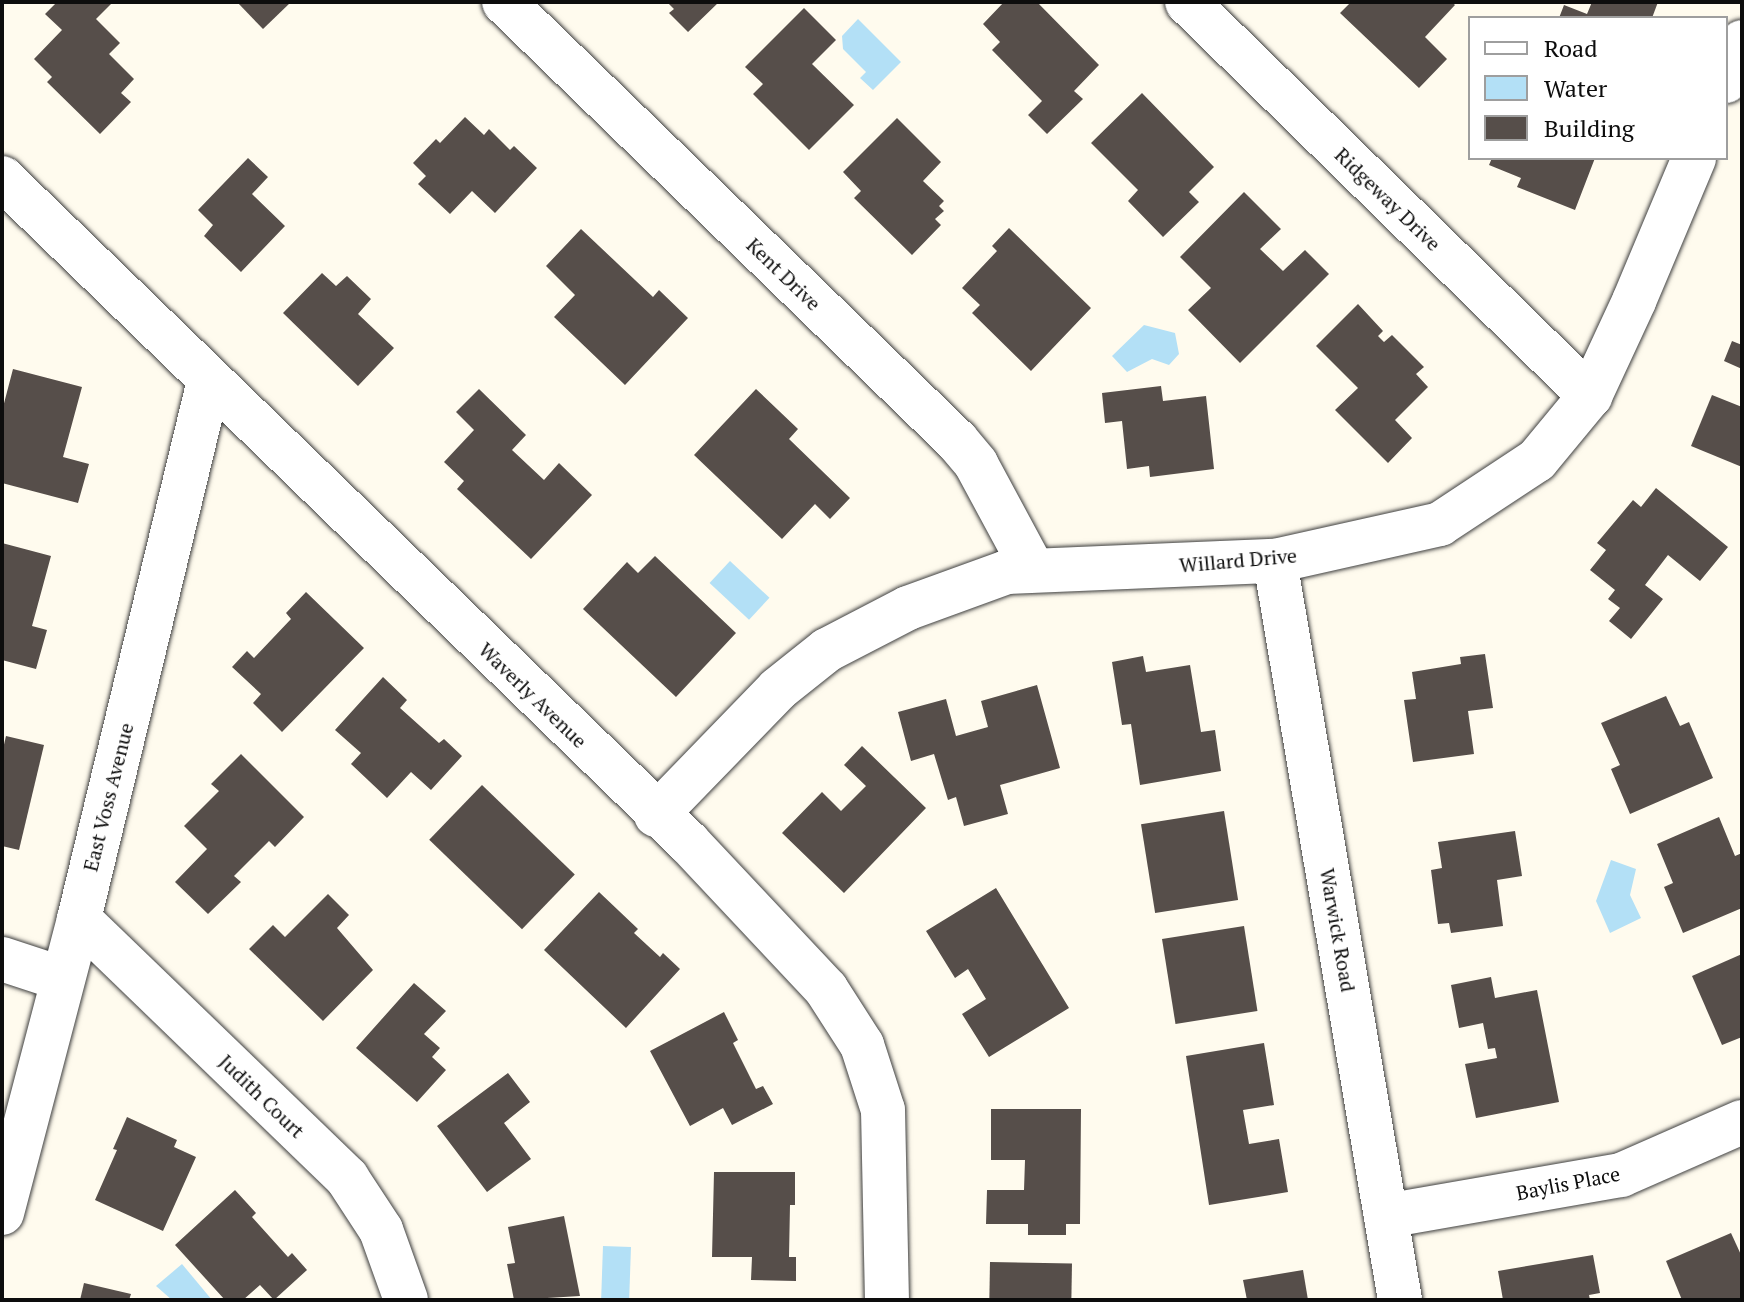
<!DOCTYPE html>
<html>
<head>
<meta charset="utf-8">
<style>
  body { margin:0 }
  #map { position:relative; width:1744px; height:1302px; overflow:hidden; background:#fffbee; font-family:"PT Serif",serif }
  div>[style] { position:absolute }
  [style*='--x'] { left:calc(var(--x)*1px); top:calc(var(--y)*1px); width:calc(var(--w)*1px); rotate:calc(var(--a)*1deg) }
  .water>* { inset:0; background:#b3e0f6; transform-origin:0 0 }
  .building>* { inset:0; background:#564e4a; transform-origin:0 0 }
  .roads { filter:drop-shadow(0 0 2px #404040) drop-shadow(0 0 2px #404040) }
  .minor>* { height:44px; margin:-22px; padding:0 22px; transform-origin:22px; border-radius:22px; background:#fff }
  span { translate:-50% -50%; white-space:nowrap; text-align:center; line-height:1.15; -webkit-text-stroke:8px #fff; paint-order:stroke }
  .street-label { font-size:20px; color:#0d0d0d }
  .frame { position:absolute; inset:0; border:4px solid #0d0d0d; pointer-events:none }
  .legend { position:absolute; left:1468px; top:16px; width:260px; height:144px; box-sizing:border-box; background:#fff; border:2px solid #9e9e9e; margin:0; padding:10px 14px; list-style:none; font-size:24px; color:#0d0d0d }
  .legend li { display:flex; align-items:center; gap:16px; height:40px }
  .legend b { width:40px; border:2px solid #9e9e9e }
</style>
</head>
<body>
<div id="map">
  <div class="water">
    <div style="clip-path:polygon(858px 19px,901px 62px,873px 90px,860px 78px,866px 72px,843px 49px,842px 36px)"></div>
    <div style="clip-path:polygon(1144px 325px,1175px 333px,1179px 354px,1169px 365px,1152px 359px,1127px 372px,1112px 356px)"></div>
    <div style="left:730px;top:561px;width:54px;height:30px;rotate:43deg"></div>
    <div style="clip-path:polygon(1611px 860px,1636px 869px,1630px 895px,1641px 918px,1610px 933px,1596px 901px)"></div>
    <div style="left:603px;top:1246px;width:28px;height:54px;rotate:2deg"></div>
    <div style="clip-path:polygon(182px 1264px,212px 1300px,172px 1300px,156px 1286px)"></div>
  </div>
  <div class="building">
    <div style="clip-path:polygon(57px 2px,113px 2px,96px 19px,120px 43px,109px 54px,134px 79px,121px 93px,131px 102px,100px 134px,47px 82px,52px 77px,34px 59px,62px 30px,45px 14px)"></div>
    <div style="clip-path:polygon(237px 2px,291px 2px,263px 29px)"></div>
    <div style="clip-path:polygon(667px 2px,719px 2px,688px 32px,669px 13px,674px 9px)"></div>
    <div style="clip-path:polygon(1004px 2px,1037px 2px,1099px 65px,1074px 91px,1083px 99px,1047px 134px,1028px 115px,1042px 101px,992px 50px,1000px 42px,983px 24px)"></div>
    <div style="clip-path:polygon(1351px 2px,1452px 2px,1455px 5px,1425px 37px,1447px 59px,1419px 88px,1340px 13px)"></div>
    <div style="clip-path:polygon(1592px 2px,1658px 2px,1652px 18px,1559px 18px,1564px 5px,1587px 14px)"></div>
    <div style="clip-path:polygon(804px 8px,836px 40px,812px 64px,854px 105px,809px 150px,753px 94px,763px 84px,745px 67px)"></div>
    <div style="clip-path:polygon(1142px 93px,1214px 167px,1189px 192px,1199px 202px,1163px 237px,1128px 201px,1138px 190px,1091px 143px)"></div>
    <div style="clip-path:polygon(465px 117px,484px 135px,489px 129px,510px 150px,514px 146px,537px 168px,495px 213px,472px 191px,450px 214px,418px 184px,426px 176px,413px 163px,436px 139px,440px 143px)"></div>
    <div style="clip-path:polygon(897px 118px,941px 162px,923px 181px,944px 201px,939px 206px,944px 211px,935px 219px,941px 225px,912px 255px,854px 198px,861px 191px,843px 172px)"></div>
    <div style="clip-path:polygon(248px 158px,268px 177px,252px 194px,285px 226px,241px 272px,204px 236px,213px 225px,198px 210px)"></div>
    <div style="clip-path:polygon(1492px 158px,1595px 158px,1575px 210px,1517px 187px,1521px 178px,1489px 165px)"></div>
    <div style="clip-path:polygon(1244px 192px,1281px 229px,1260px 249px,1283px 271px,1305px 250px,1329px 274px,1240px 363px,1188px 310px,1211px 288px,1180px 257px)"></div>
    <div style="clip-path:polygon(1009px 228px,1091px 308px,1031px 371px,972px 313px,980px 305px,962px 288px,997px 251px,992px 246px)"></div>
    <div style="clip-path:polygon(581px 229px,653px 297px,659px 290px,688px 318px,625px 385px,554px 317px,575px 295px,546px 266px)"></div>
    <div style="clip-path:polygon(322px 273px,336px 286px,347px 276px,371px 299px,358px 314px,394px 348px,358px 386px,283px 313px)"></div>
    <div style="clip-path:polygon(1358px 304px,1383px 331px,1378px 336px,1384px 342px,1392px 335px,1424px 367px,1416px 374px,1428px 387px,1395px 420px,1412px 438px,1388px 463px,1335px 410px,1358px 388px,1316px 346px)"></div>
    <div style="clip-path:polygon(1732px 341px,1742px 345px,1742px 369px,1724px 361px)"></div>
    <div style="clip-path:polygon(13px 369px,82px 387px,63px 457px,89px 464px,78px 503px,2px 483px,2px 411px)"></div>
    <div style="clip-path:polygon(1161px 386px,1163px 401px,1206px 396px,1214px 469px,1150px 477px,1149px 466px,1127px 469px,1122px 421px,1105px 423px,1102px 393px)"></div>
    <div style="clip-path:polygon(479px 389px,526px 435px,512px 450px,544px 480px,559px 463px,592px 495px,531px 559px,457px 489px,464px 481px,444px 462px,474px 430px,456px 412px)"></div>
    <div style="clip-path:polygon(756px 389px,798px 429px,789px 439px,850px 498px,830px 519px,815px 504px,782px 539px,694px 455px)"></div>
    <div style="clip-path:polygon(1712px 395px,1742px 407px,1742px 467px,1691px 446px)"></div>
    <div style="clip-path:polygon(1656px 488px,1728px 547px,1700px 581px,1668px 555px,1645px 585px,1663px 599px,1631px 639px,1609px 621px,1620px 608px,1608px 599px,1615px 590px,1590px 570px,1606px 550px,1597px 543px,1633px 500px,1641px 507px)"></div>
    <div style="clip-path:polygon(2px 543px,51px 556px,32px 626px,47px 630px,36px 669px,2px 660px)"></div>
    <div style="clip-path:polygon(655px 556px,736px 633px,676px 697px,583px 609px,627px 562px,638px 573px)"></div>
    <div style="clip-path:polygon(306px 592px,364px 648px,282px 732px,253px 703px,261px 694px,232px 667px,247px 651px,254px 658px,291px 619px,286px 613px)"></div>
    <div style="clip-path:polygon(1485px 654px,1493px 708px,1468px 711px,1474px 754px,1413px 762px,1404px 700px,1416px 699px,1412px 672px,1461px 664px,1460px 657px)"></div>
    <div style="clip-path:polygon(1143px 656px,1146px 672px,1190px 665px,1201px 732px,1215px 730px,1221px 771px,1140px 785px,1131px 724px,1122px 725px,1112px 662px)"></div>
    <div style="clip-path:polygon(383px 677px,407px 700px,400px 708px,439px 743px,444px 739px,462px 756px,431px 790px,411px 772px,387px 798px,351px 764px,361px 753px,335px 730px)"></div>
    <div style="clip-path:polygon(1037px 685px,1060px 768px,1000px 785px,1008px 814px,964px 826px,956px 797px,948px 800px,934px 754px,911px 761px,898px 712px,946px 699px,956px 736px,988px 727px,981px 701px)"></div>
    <div style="clip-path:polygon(1666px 696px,1680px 726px,1689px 722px,1713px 778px,1630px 814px,1611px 769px,1620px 765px,1601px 723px)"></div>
    <div style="clip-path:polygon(6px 736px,44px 745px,19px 850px,2px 846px,2px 753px)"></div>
    <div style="clip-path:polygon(862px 746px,926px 808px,844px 893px,782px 833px,822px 792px,841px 811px,866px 786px,844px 765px)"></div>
    <div style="clip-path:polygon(241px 754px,304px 817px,275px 847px,269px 841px,234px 876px,241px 882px,208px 914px,175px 882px,207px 849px,184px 826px,219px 791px,211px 784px)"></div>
    <div style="left:482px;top:785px;width:129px;height:76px;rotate:44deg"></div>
    <div style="left:1224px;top:811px;width:90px;height:84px;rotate:81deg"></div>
    <div style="clip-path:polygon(1719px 817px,1735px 856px,1742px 853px,1742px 908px,1683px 933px,1664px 887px,1673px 883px,1657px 844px)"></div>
    <div style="clip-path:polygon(1515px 831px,1522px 876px,1497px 880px,1503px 926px,1451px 933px,1449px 923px,1438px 924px,1431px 870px,1442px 868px,1438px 842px)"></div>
    <div style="clip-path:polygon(996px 888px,1069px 1008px,989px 1057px,962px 1014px,986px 999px,968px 969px,955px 978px,926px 931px)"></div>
    <div style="clip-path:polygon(599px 892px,638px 929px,634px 933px,660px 957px,663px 953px,680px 969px,626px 1028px,544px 950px)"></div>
    <div style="clip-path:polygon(328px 894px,349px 915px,337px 928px,373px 970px,323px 1021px,249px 949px,273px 925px,285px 937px)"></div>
    <div style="left:1244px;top:926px;width:86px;height:83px;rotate:81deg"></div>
    <div style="clip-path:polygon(1742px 954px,1742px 1037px,1722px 1045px,1692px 976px)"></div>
    <div style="clip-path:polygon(1491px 977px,1495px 998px,1537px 990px,1559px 1102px,1476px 1118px,1465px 1064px,1497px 1058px,1495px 1048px,1488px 1049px,1483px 1023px,1459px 1028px,1451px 985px)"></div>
    <div style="clip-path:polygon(414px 983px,446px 1011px,424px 1034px,440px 1048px,432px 1057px,446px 1070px,417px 1102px,356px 1048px)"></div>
    <div style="clip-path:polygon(724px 1012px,738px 1040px,733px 1043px,756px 1089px,763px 1086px,773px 1104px,732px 1125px,723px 1108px,690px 1126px,650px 1051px)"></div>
    <div style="clip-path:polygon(1264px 1043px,1274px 1105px,1243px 1110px,1249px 1144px,1279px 1139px,1288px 1192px,1209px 1205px,1186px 1056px)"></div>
    <div style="clip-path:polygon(508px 1073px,530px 1102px,504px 1123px,531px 1159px,487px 1192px,437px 1126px)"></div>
    <div style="clip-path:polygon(991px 1109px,1081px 1109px,1080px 1224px,1066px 1224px,1066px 1235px,1028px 1235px,1028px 1224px,986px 1224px,987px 1190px,1024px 1190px,1025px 1160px,991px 1160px)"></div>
    <div style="clip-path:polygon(127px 1117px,177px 1140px,174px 1147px,196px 1157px,163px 1231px,95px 1200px,117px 1150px,113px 1149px)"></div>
    <div style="clip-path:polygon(714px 1172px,795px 1172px,795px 1205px,790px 1205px,789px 1257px,796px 1257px,796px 1281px,751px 1280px,752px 1257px,712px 1257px)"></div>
    <div style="clip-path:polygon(235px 1190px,256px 1213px,252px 1217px,288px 1257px,292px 1253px,307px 1270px,274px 1300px,260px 1285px,243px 1300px,225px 1300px,175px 1245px)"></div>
    <div style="clip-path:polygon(564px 1216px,580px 1296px,514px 1300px,507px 1264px,515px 1263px,508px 1227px)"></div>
    <div style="clip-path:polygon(1731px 1233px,1742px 1257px,1742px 1300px,1682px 1300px,1666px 1261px)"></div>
    <div style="clip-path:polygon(1593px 1255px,1600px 1293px,1589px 1295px,1590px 1300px,1503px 1300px,1498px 1271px)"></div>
    <div style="left:990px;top:1262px;width:82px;height:38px;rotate:1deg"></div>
    <div style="clip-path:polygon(1303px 1270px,1308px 1300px,1247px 1300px,1243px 1280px)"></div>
    <div style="clip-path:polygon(84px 1283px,131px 1294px,129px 1300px,80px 1300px)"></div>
  </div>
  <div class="roads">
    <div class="minor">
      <div style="--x:504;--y:2;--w:631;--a:44.1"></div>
      <div style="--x:957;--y:441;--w:30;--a:50"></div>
      <div style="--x:976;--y:464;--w:120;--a:61.7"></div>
      <div style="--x:1187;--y:2;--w:564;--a:44.35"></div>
      <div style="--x:1726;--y:81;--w:42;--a:-67.7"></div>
      <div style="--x:2;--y:178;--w:955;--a:44.07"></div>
      <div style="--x:688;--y:842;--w:202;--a:46.8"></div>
      <div style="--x:826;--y:989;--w:67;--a:57.3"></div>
      <div style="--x:862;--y:1045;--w:68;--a:72.1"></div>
      <div style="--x:883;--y:1110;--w:190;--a:88.8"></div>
      <div style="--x:1275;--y:561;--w:749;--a:80.4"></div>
      <div style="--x:656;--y:815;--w:175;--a:-45.9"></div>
      <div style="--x:778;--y:689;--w:63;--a:-38.5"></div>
      <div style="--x:827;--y:650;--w:91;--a:-27.4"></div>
      <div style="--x:908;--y:608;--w:105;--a:-20"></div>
      <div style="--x:1007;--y:572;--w:268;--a:-2.4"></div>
      <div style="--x:1275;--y:561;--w:169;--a:-12.6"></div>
      <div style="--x:1440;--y:524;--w:116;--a:-33.4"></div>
      <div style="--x:1537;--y:460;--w:83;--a:-50.4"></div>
      <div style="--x:1590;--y:396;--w:105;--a:-65.1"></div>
      <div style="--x:1634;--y:301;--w:155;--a:-67.2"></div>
      <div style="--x:79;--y:919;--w:373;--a:44"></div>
      <div style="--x:347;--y:1178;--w:62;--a:56.8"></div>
      <div style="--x:381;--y:1230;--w:74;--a:70.3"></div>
      <div style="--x:2;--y:959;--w:64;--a:18.2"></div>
      <div style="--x:2;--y:1213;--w:304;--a:-75.3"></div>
      <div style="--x:79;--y:919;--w:553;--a:-76.42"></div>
      <div style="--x:1386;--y:1216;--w:239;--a:-9.9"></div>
      <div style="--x:1621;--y:1175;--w:132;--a:-23.7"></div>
    </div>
  </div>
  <div class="street-label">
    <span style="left:1388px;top:199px;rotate:44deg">Ridgeway Drive</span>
    <span style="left:784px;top:274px;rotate:44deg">Kent Drive</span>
    <span style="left:1238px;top:560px;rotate:-5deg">Willard Drive</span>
    <span style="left:533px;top:695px;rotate:44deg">Waverly Avenue</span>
    <span style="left:108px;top:797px;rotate:-76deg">East Voss Avenue</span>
    <span style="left:1338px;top:930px;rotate:80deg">Warwick Road</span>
    <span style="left:262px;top:1096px;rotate:44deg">Judith Court</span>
    <span style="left:1568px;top:1183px;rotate:-11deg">Baylis Place</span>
  </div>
  <div class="frame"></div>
  <ul class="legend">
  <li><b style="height:10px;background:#fff"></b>Road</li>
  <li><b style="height:22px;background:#b3e0f6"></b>Water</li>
  <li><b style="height:22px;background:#564e4a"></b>Building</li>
  </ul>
</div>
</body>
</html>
